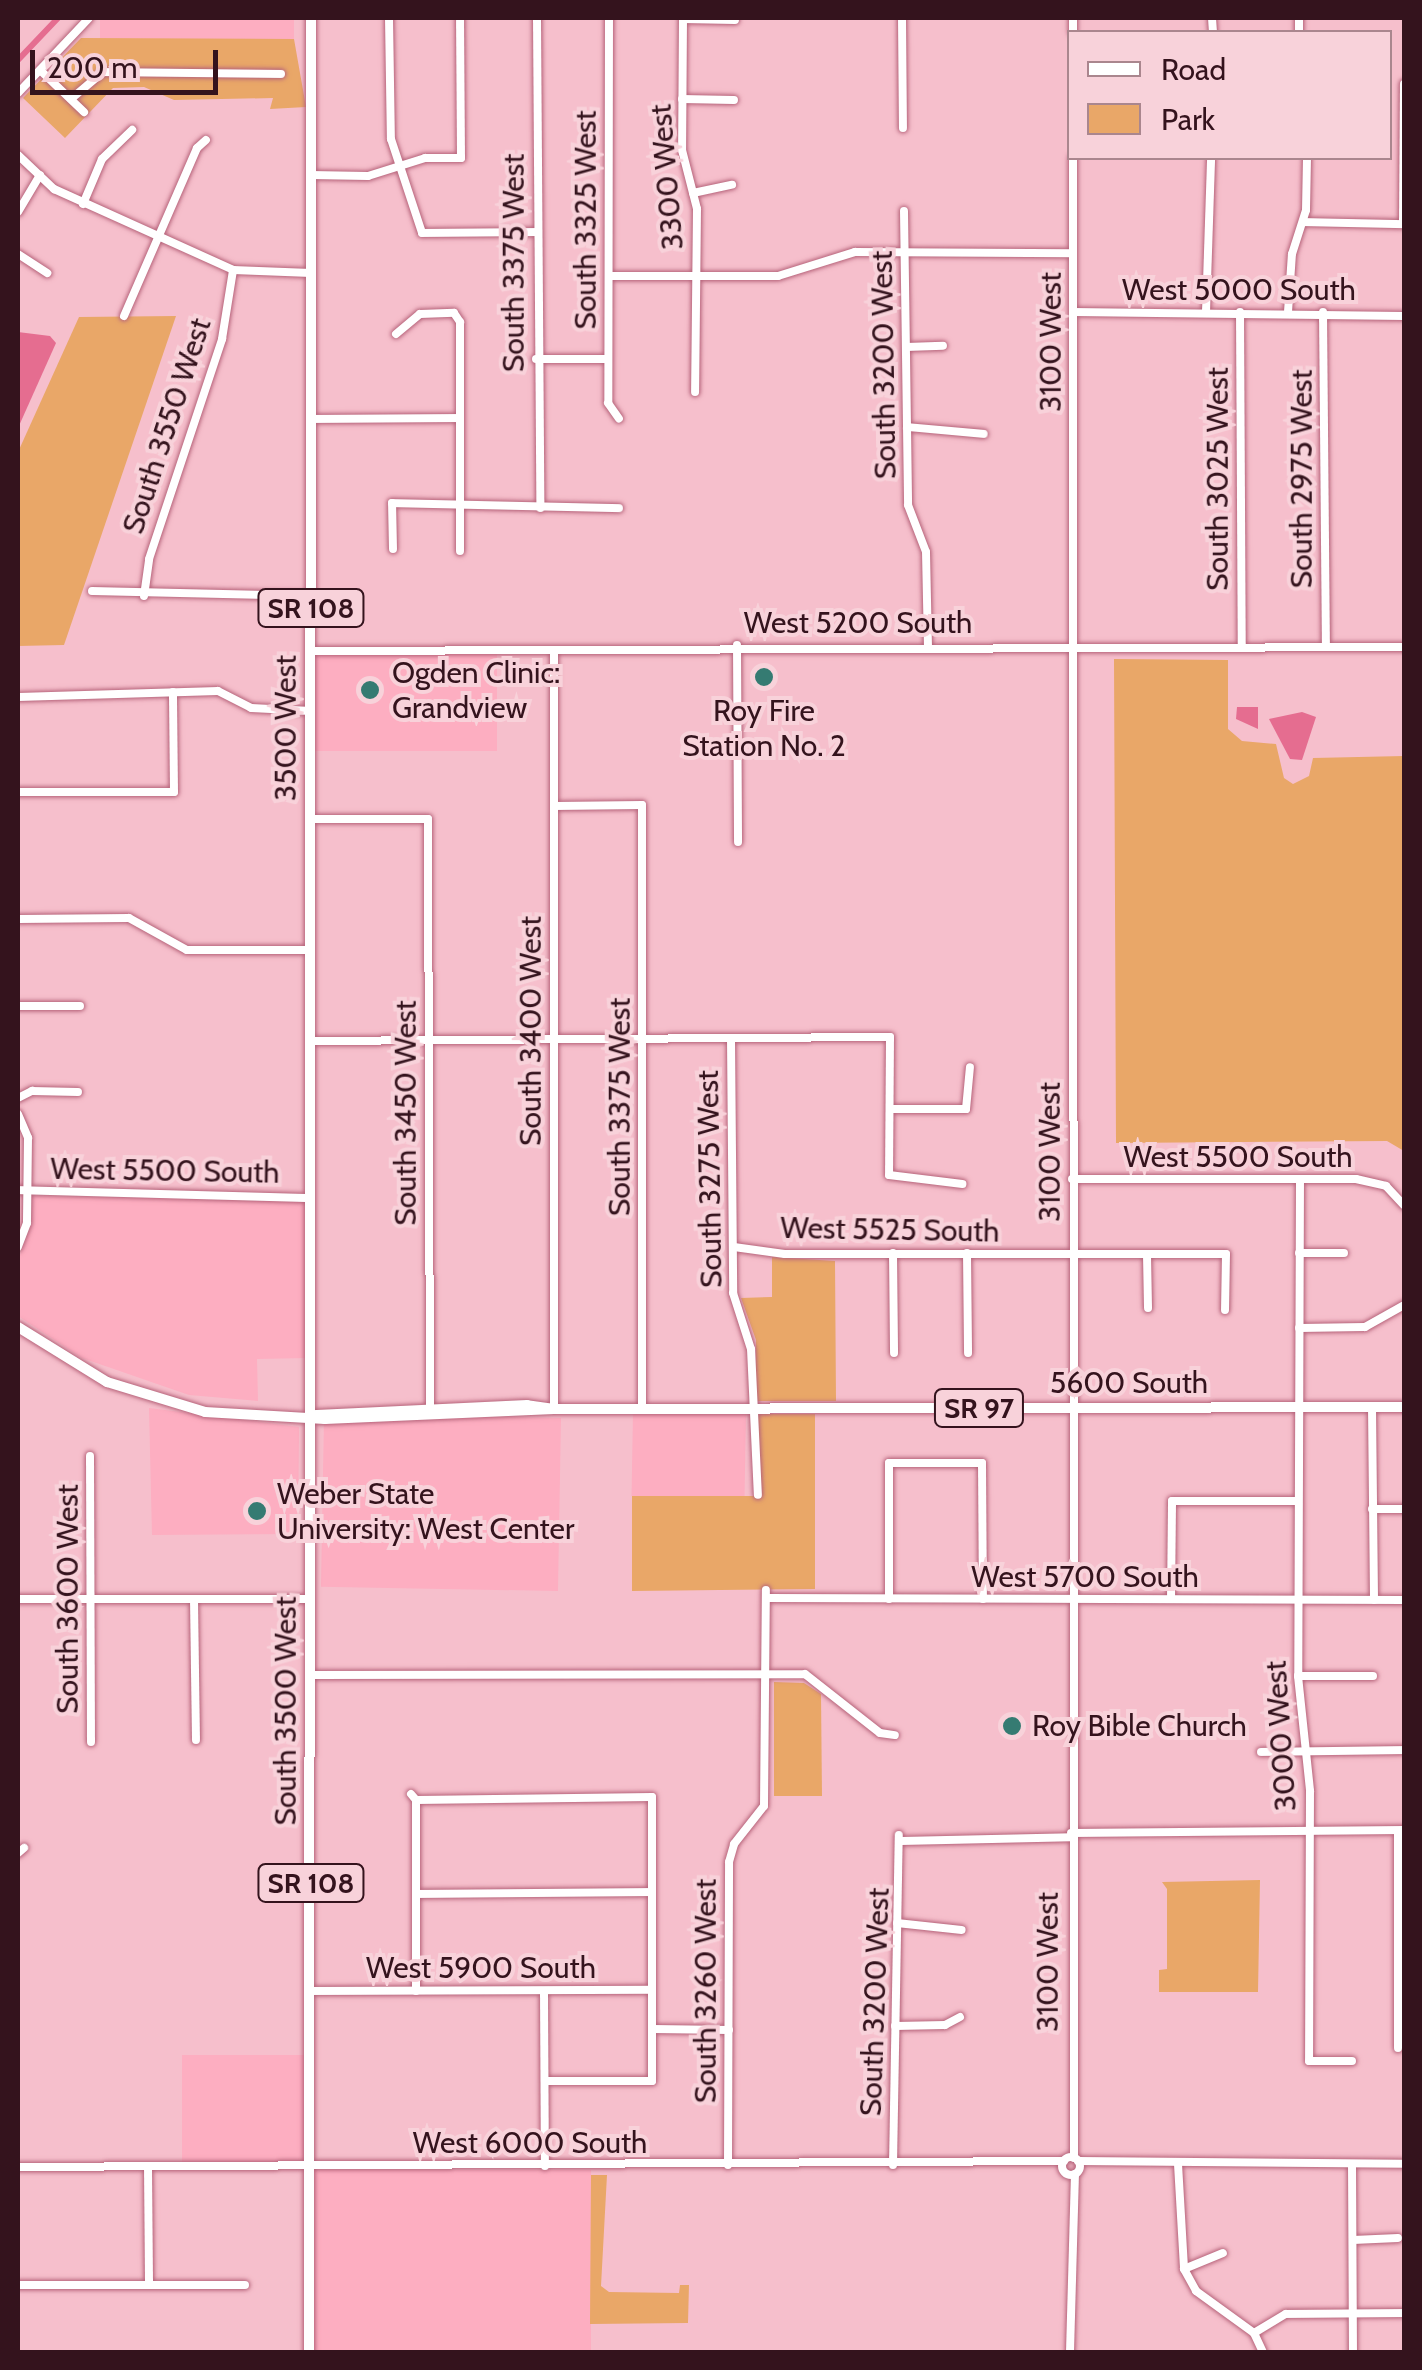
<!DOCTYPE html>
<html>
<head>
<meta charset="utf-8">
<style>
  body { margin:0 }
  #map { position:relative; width:1422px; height:2370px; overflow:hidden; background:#f6bfcc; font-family:Cabin,sans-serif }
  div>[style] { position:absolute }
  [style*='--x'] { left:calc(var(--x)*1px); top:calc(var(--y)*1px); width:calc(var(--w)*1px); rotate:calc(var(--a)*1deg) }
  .built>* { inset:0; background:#fdaec1; transform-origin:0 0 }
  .green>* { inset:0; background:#e9a768 }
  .water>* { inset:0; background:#e56d90 }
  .canal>* { height:6px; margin:-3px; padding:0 3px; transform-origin:3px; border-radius:3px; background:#e56d90 }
  .roads { filter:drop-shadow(0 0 2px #b6637a) drop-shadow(0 0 2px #b6637a) }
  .minor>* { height:8px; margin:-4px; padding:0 4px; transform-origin:4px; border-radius:4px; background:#fff }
  .minor>.ring { margin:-4px; padding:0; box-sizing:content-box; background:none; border:8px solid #fff; border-radius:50% }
  .major>* { height:10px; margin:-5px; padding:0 5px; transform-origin:5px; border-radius:5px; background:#fff }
  .dots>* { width:28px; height:28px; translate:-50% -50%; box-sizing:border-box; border:5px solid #f8d2da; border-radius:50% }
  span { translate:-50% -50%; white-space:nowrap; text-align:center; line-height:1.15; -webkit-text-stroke:8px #f8d2da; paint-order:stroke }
  .shield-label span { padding:2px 8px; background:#f8d2da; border:2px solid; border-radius:8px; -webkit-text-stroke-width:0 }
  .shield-label { font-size:28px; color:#34131d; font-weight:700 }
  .street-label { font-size:30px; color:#34131d }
  .poi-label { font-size:30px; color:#34131d }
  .left { translate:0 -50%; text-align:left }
  .frame { position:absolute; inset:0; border:20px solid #34131d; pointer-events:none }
  .legend { position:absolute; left:1067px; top:30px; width:325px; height:130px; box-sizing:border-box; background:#f8d2da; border:2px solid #aa868e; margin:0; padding:12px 18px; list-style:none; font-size:30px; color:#34131d }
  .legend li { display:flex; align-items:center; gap:20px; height:50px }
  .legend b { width:50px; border:2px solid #aa868e }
  .scale { position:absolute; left:30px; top:50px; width:188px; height:45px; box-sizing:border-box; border:5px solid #34131d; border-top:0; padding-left:12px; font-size:30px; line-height:35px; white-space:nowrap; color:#34131d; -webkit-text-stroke:8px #f8d2da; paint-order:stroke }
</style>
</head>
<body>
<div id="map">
  <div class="built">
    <div style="left:100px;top:18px;width:194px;height:28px"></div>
    <div style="left:314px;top:650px;width:183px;height:101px"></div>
    <div style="clip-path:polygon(32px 1196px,308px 1200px,307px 1358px,257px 1359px,258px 1401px,189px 1395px,82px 1358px,18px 1316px,18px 1260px,32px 1224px)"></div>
    <div style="clip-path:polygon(149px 1408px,299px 1427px,298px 1534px,152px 1535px)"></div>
    <div style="left:633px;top:1412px;width:113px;height:84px;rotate:1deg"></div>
    <div style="left:561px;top:1418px;width:173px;height:237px;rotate:91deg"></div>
    <div style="left:182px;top:2055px;width:122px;height:107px"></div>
    <div style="left:591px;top:2170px;width:182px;height:277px;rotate:90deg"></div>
  </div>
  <div class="green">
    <div style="clip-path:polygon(81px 38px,294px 39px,306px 107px,270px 109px,273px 98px,174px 100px,144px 87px,113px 88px,65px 138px,23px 98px)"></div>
    <div style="clip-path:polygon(176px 316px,64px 645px,18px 646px,18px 452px,79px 317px)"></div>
    <div style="clip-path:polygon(1114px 659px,1228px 660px,1228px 729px,1242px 741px,1276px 744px,1284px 778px,1293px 784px,1309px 776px,1313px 758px,1404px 756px,1404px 1151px,1387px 1141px,1116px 1143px)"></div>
    <div style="clip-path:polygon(772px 1257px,835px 1261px,836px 1401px,756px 1401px,756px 1340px,741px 1298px,772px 1297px)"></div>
    <div style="clip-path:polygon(756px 1414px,815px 1414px,815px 1589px,632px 1591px,632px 1496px,762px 1496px)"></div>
    <div style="clip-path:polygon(774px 1682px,804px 1683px,821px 1694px,822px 1796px,774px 1796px)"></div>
    <div style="clip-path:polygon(1260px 1880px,1258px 1992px,1159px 1992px,1159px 1970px,1167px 1969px,1167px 1889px,1162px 1882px)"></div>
    <div style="clip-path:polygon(591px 2175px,607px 2175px,601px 2286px,609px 2292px,679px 2293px,680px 2285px,689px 2285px,688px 2323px,590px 2324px)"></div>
  </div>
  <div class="water">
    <div style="clip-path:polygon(18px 332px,50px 336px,56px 343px,18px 428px)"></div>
    <div style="clip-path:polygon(1237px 707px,1258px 707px,1258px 729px,1236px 719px)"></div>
    <div style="clip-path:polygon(1302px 712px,1316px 717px,1302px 760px,1290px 759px,1269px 719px)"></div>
  </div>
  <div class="canal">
    <div style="--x:18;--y:60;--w:58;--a:-46.4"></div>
  </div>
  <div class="roads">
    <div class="minor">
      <div style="--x:389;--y:18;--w:121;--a:89.1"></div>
      <div style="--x:391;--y:139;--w:99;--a:71.7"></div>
      <div style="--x:422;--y:233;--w:114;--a:-0.5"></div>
      <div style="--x:537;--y:18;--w:490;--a:89.6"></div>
      <div style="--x:609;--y:18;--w:385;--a:90.1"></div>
      <div style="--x:608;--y:403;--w:19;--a:55"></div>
      <div style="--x:683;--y:18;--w:132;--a:90.4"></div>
      <div style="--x:682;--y:150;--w:61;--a:75.7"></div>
      <div style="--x:697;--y:209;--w:183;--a:90.6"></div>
      <div style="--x:902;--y:18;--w:110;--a:89.5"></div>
      <div style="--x:1073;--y:18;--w:14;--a:90"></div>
      <div style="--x:1212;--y:18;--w:14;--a:86"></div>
      <div style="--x:683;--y:19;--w:52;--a:1.1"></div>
      <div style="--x:1299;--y:32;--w:14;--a:-90"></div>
      <div style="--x:40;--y:70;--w:61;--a:43.7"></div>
      <div style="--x:18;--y:93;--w:103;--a:-46.6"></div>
      <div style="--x:71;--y:99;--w:42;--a:-40.2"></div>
      <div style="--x:103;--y:72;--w:178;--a:0.6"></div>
      <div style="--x:682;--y:99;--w:52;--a:1.1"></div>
      <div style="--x:18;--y:155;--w:50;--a:43.4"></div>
      <div style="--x:54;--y:189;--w:196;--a:24.3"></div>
      <div style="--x:233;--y:270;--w:78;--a:2.2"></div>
      <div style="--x:1073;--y:158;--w:2000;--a:89.97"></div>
      <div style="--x:311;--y:175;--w:57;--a:1"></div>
      <div style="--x:368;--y:176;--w:60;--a:-17.5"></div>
      <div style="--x:425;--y:158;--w:36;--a:0"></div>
      <div style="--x:461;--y:158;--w:140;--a:-90.4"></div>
      <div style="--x:693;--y:193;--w:40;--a:-12"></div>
      <div style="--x:83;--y:204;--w:49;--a:-67.1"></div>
      <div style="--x:102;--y:159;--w:42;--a:-44"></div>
      <div style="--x:904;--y:211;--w:294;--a:89.2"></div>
      <div style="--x:908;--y:505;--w:50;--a:69"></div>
      <div style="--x:926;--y:552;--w:94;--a:88.8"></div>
      <div style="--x:18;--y:212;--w:43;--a:-59.3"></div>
      <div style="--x:1305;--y:222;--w:98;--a:1.2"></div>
      <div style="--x:1403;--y:224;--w:140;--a:-89.6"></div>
      <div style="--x:18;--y:254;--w:35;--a:33"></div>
      <div style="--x:609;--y:276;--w:169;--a:0"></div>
      <div style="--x:778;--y:276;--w:81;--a:-17.3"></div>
      <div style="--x:855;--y:252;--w:218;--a:0.3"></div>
      <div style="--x:1073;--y:312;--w:331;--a:0.7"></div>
      <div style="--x:1206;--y:312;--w:154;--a:-88.1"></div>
      <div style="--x:1240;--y:312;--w:334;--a:89.7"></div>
      <div style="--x:1288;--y:312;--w:58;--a:-86.1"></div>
      <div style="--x:1292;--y:254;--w:46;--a:-72.3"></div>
      <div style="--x:1306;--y:210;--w:52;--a:-88.9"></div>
      <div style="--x:1323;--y:312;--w:335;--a:89.5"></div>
      <div style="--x:124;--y:316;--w:183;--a:-66.5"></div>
      <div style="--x:197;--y:148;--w:12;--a:-42"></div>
      <div style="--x:396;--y:334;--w:31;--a:-40"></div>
      <div style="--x:420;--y:314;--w:34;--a:-2"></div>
      <div style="--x:454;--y:313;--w:11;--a:56"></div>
      <div style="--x:460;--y:322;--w:229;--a:90"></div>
      <div style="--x:906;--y:347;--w:37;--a:-2"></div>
      <div style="--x:536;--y:359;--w:72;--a:0"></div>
      <div style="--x:311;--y:419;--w:149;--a:-0.4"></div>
      <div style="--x:907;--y:427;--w:77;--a:5.2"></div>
      <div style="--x:393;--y:549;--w:46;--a:-91.2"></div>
      <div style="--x:392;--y:503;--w:227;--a:1.3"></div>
      <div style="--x:92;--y:591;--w:219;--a:1.3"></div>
      <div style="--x:144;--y:596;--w:37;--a:-82"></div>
      <div style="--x:149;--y:559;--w:232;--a:-71.6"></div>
      <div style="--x:222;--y:339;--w:70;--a:-80.9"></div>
      <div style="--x:737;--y:645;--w:197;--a:89.7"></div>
      <div style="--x:312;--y:651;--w:1092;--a:-0.21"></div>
      <div style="--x:554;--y:652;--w:757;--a:90"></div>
      <div style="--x:18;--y:697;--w:200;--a:-1.7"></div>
      <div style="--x:218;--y:691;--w:37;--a:27"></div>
      <div style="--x:251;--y:708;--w:60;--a:2.9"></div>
      <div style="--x:18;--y:792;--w:156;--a:0"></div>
      <div style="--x:174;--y:792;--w:100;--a:-90.6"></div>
      <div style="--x:554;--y:806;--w:88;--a:-0.7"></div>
      <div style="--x:642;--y:805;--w:604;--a:90"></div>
      <div style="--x:311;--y:819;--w:117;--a:0"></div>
      <div style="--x:428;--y:819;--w:589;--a:89.81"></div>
      <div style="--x:18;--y:919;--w:111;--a:-0.5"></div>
      <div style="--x:129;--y:918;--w:66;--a:28.9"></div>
      <div style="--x:187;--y:950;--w:124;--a:0"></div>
      <div style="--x:18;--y:1006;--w:62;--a:0"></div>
      <div style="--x:731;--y:1039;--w:254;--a:89.5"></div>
      <div style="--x:733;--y:1293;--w:59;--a:72.2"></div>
      <div style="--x:751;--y:1349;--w:146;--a:87.3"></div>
      <div style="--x:311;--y:1041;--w:579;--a:-0.4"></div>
      <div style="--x:890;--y:1037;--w:138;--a:90.4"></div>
      <div style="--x:889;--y:1175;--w:74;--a:7"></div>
      <div style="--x:18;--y:1098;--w:16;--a:-27"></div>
      <div style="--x:32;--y:1091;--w:46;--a:1.2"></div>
      <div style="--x:890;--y:1109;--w:76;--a:0"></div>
      <div style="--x:966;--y:1109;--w:42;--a:-84.6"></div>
      <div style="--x:18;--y:1114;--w:26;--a:67"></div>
      <div style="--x:28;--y:1138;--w:85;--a:90.7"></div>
      <div style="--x:27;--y:1223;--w:26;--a:111"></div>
      <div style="--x:1072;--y:1179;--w:284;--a:0"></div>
      <div style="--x:1356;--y:1179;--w:31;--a:13"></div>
      <div style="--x:1386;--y:1186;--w:26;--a:47"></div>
      <div style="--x:1300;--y:1179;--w:497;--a:90.2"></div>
      <div style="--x:1298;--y:1676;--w:116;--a:84"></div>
      <div style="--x:1310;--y:1791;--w:270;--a:90.2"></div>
      <div style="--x:1309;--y:2061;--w:43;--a:0"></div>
      <div style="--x:18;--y:1190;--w:293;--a:1.6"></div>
      <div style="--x:734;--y:1247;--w:51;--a:7.8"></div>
      <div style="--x:785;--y:1254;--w:441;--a:0"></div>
      <div style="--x:1226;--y:1254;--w:56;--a:91"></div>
      <div style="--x:893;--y:1253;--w:100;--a:89.4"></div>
      <div style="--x:967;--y:1253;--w:100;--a:89.4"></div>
      <div style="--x:1299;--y:1253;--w:45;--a:0"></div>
      <div style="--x:1147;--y:1255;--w:53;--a:88.9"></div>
      <div style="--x:1299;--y:1328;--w:66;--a:-0.9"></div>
      <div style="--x:1365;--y:1327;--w:45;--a:-29.4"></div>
      <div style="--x:1372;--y:1407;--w:193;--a:89.4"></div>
      <div style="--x:90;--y:1456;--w:286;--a:89.8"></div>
      <div style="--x:1372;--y:1509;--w:32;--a:0"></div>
      <div style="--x:766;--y:1598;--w:638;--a:0.18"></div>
      <div style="--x:18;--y:1599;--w:293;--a:0"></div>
      <div style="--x:194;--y:1599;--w:141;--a:89.2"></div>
      <div style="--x:889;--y:1599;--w:136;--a:-90"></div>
      <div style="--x:889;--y:1463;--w:93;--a:0"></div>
      <div style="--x:982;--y:1463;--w:136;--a:89.6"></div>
      <div style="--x:1171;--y:1599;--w:98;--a:-89.4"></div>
      <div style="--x:1172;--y:1501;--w:126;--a:0"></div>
      <div style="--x:311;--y:1675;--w:494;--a:-0.1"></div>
      <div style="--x:805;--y:1674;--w:95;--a:38.2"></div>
      <div style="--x:880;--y:1733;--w:15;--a:8"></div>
      <div style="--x:1298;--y:1676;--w:75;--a:0"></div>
      <div style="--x:1261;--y:1752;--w:143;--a:-0.8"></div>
      <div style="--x:411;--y:1794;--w:8;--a:50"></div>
      <div style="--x:416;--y:1800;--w:236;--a:-0.7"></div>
      <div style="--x:652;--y:1797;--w:284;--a:90"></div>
      <div style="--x:652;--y:2081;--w:107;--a:180"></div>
      <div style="--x:416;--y:1800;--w:191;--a:90"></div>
      <div style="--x:1398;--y:1831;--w:217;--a:90"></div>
      <div style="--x:1071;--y:1833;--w:333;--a:-0.5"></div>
      <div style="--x:901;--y:1841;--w:170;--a:-1.3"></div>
      <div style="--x:18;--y:1853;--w:8;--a:-40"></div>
      <div style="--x:416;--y:1894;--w:236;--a:-0.5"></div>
      <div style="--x:897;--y:1923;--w:65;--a:6.1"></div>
      <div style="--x:311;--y:1991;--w:341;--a:-0.2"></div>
      <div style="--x:544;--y:1991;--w:175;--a:89.7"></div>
      <div style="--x:895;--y:2026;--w:50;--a:-1.1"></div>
      <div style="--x:945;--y:2025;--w:17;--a:-28"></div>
      <div style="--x:653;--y:2029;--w:76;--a:0.8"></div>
      <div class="ring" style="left:1062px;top:2157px;width:10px;height:10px"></div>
      <div style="--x:1078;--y:2161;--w:326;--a:0.5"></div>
      <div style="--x:1178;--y:2164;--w:105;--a:86.7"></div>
      <div style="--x:1184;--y:2269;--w:25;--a:61"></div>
      <div style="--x:1196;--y:2291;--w:72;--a:35.9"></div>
      <div style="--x:1254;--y:2333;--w:21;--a:65"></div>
      <div style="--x:1352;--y:2164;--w:188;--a:89.7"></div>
      <div style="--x:728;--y:2165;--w:303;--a:-89.8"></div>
      <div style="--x:729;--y:1862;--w:19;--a:-74"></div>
      <div style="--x:734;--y:1844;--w:48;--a:-51.7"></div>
      <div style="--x:764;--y:1806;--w:216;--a:-89.5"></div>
      <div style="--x:893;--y:2165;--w:330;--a:-89"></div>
      <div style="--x:18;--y:2167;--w:1046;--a:-0.33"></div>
      <div style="--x:148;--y:2167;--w:118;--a:89.5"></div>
      <div style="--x:1353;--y:2240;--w:45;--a:-2.5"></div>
      <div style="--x:1184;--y:2269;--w:42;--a:-22.3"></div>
      <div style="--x:18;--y:2285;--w:227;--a:0"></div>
      <div style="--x:1254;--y:2333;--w:37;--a:-31"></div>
      <div style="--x:1286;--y:2314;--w:118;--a:-0.5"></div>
      <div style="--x:1070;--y:2352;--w:178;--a:-88.4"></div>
    </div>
    <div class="major">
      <div style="--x:18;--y:1327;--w:105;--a:31.7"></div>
      <div style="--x:107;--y:1382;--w:102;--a:17"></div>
      <div style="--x:205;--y:1412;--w:120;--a:3.3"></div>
      <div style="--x:325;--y:1419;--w:229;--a:-2.5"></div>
      <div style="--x:554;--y:1409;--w:27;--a:-172"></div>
      <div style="--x:527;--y:1405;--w:216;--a:177.3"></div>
      <div style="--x:554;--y:1409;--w:850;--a:-0.13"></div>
      <div style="--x:309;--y:2352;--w:2334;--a:-89.95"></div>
    </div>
  </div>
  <div class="dots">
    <div style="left:764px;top:677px;background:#357b72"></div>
    <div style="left:370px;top:690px;background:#357b72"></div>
    <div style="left:257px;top:1511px;background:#357b72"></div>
    <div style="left:1012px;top:1726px;background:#357b72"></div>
  </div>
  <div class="shield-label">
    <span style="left:311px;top:608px">SR 108</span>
    <span style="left:979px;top:1408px">SR 97</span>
    <span style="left:311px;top:1883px">SR 108</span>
  </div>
  <div class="street-label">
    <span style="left:667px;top:177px;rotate:-95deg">3300 West</span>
    <span style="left:586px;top:220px;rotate:-90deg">South 3325 West</span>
    <span style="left:514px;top:263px;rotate:-90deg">South 3375 West</span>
    <span style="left:1239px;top:290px">West 5000 South</span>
    <span style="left:1051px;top:342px;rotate:-90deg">3100 West</span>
    <span style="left:884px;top:365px;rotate:-91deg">South 3200 West</span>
    <span style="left:167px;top:426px;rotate:-72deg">South 3550 West</span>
    <span style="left:1218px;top:479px;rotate:-90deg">South 3025 West</span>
    <span style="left:1302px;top:479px;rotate:-90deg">South 2975 West</span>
    <span style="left:858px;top:623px">West 5200 South</span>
    <span style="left:286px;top:728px;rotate:-90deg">3500 West</span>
    <span style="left:531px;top:1031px;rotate:-90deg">South 3400 West</span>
    <span style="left:620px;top:1107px;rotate:-90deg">South 3375 West</span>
    <span style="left:406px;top:1113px;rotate:-90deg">South 3450 West</span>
    <span style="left:1050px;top:1152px;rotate:-90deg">3100 West</span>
    <span style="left:1238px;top:1157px">West 5500 South</span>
    <span style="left:165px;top:1171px;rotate:1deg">West 5500 South</span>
    <span style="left:710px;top:1179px;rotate:-91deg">South 3275 West</span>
    <span style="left:890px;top:1230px;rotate:1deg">West 5525 South</span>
    <span style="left:1129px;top:1383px">5600 South</span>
    <span style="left:1085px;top:1577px">West 5700 South</span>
    <span style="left:68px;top:1599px;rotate:-90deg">South 3600 West</span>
    <span style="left:286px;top:1711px;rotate:-90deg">South 3500 West</span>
    <span style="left:1281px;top:1736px;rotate:-94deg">3000 West</span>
    <span style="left:1048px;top:1962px;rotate:-90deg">3100 West</span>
    <span style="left:481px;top:1968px">West 5900 South</span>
    <span style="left:706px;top:1991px;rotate:-90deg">South 3260 West</span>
    <span style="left:875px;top:2002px;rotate:-88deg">South 3200 West</span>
    <span style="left:530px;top:2143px">West 6000 South</span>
  </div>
  <div class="poi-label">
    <span class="left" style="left:392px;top:690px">Ogden Clinic:<br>Grandview</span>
    <span style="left:764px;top:728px">Roy Fire<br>Station No. 2</span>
    <span class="left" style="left:277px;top:1511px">Weber State<br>University: West Center</span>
    <span class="left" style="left:1032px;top:1726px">Roy Bible Church</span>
  </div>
  <div class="frame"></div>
  <ul class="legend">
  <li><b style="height:12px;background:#fff"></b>Road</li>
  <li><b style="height:28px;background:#e9a768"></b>Park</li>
  </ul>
  <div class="scale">200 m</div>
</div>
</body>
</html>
